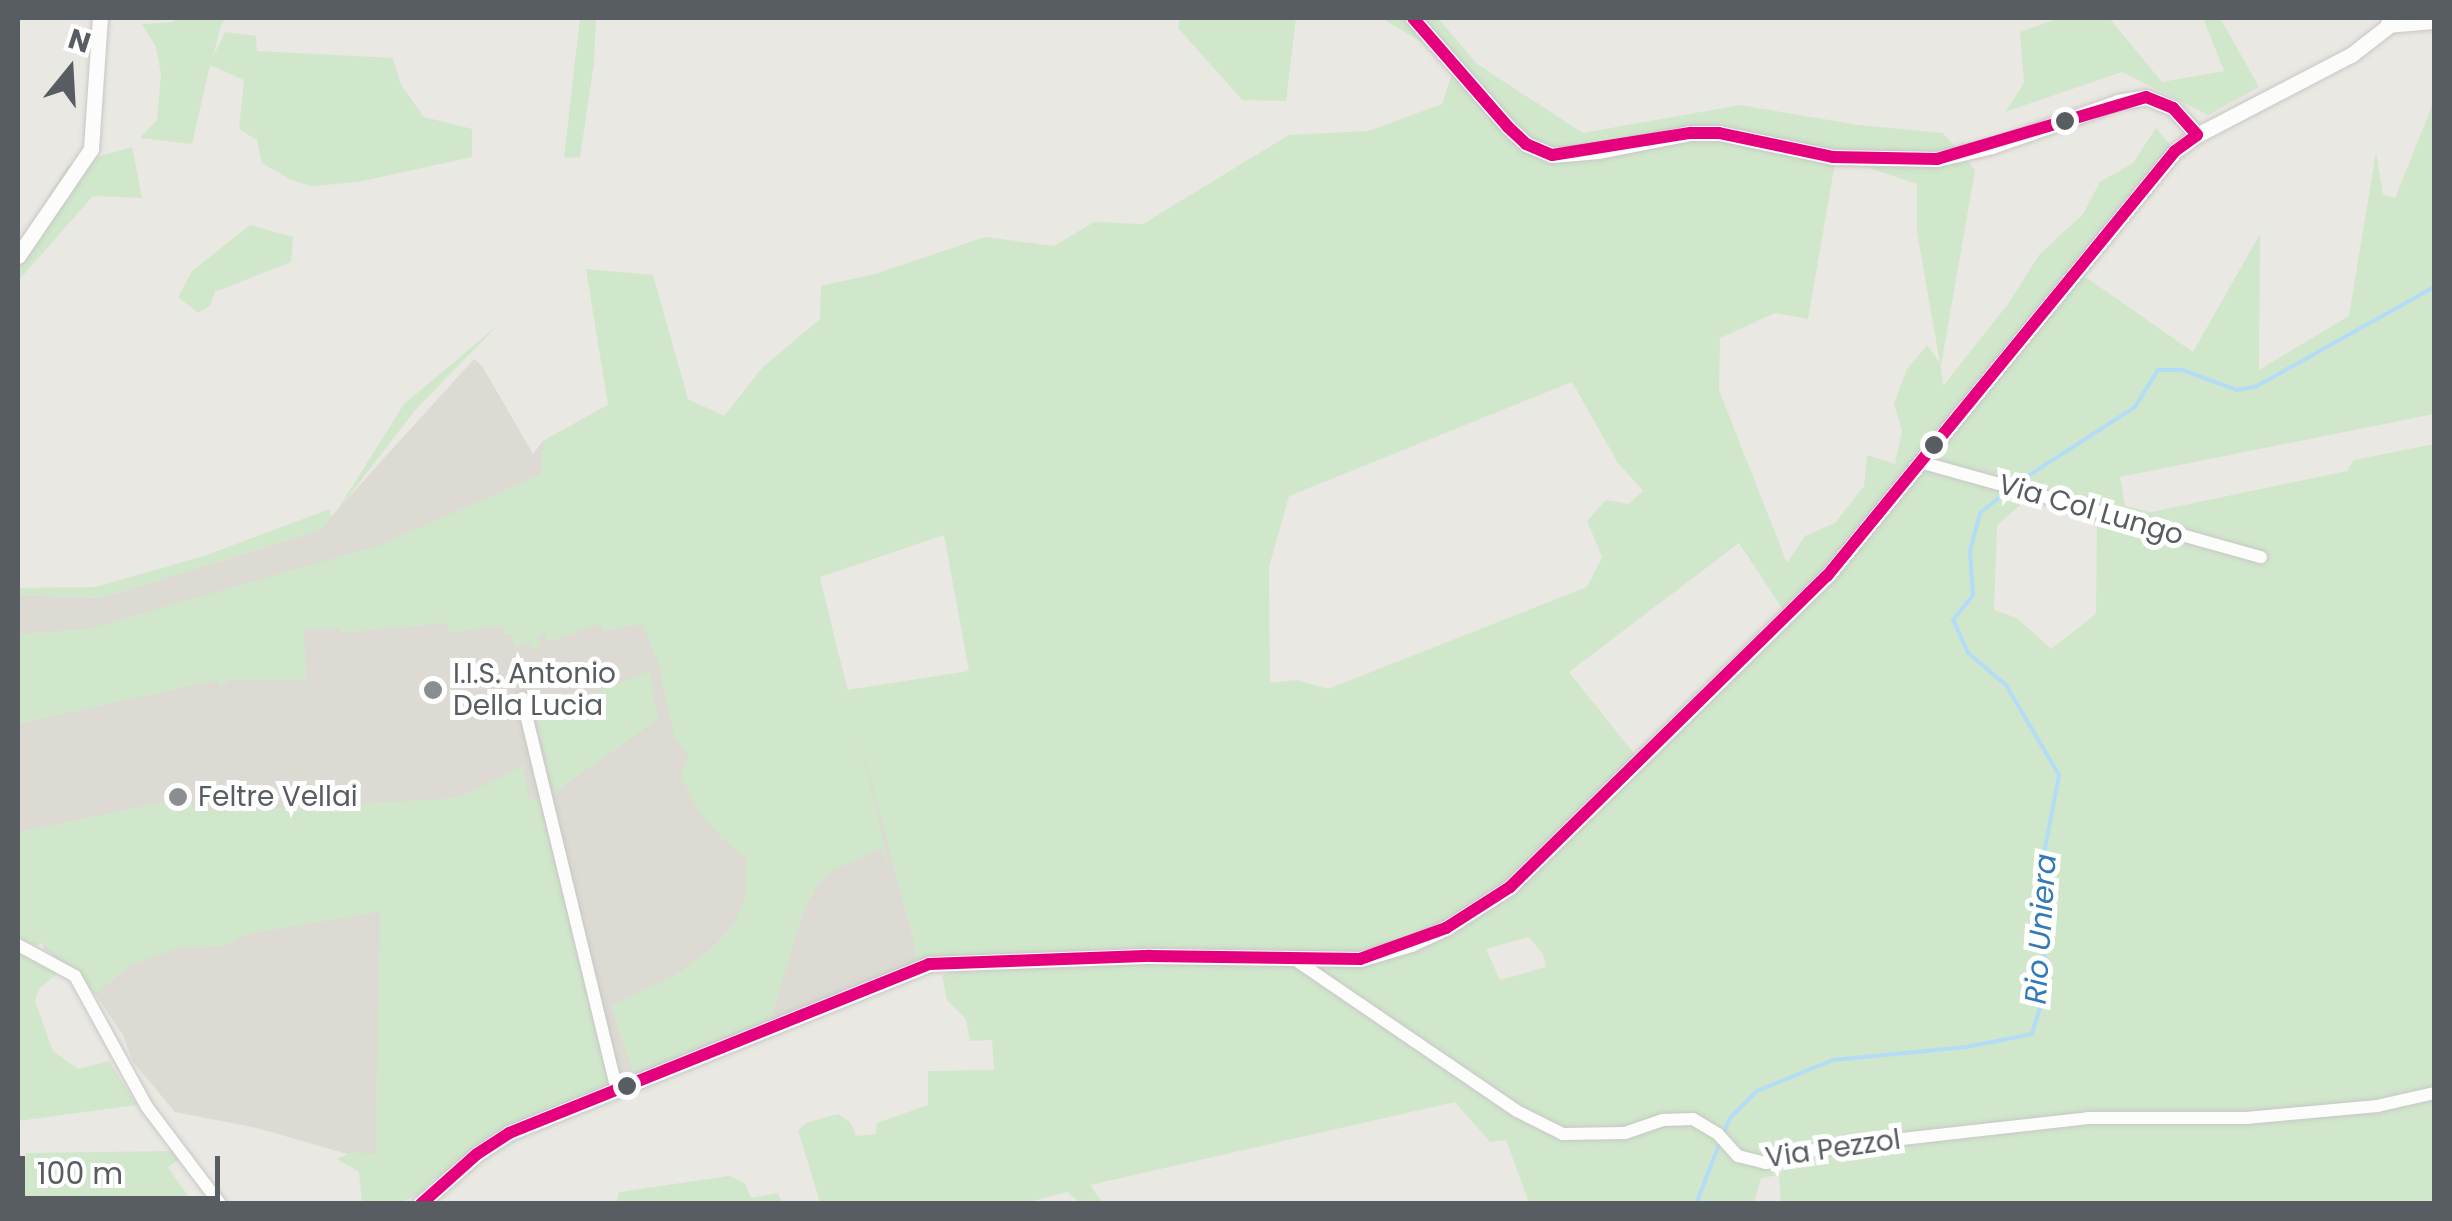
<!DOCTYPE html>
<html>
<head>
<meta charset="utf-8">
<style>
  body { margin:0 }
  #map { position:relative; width:2452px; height:1221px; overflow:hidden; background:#eae8e2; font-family:Poppins,sans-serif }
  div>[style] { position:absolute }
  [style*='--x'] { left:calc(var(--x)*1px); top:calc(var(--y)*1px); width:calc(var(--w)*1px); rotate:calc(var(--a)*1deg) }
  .education>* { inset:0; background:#dcdad2 }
  .green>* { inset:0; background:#d0e7cb }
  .stream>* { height:4px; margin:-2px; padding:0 2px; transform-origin:2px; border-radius:2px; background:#b3ddf6 }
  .roads { filter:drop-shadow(0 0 2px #c7c7c6) drop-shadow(0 0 2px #c7c7c6) }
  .minor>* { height:12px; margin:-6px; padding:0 6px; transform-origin:6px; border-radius:6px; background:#fcfcfb }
  .tertiary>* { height:15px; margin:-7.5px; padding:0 7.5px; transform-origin:7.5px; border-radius:7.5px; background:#fcfcfb }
  .bus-1>* { height:12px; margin:-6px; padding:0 6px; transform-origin:6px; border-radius:6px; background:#e5007d }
  .dots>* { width:28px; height:28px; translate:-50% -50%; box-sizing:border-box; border:5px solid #fff; border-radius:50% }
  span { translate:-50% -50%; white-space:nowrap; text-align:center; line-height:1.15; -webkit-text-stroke:10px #fff; paint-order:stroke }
  .street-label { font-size:28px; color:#585d61 }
  .poi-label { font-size:28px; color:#585d61 }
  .left { translate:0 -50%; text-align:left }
  .water-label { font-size:30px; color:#3479b8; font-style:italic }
  .frame { position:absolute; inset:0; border:20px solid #585d61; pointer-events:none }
  .north { position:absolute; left:20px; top:20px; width:100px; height:100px; -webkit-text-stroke:8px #fff; paint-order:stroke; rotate:18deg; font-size:28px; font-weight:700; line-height:40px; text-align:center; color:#585d61 }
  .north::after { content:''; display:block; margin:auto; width:35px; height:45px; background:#585d61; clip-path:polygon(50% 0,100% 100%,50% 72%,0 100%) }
  .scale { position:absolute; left:20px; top:1156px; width:200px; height:45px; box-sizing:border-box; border:5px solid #585d61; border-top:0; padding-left:12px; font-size:30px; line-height:35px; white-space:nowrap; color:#585d61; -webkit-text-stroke:8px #fff; paint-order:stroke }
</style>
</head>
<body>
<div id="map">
  <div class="education">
    <div style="clip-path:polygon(474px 359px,482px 366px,533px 454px,543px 441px,608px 405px,734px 417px,771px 398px,916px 949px,915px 964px,607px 1087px,375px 1162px,257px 1128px,175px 1112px,133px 1062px,123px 1035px,86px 980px,44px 949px,18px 872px,18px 595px,100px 598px,318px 531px)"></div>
  </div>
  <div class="green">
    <div style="clip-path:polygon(176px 18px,227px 18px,221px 25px,213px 57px,225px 32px,256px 36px,257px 51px,393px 58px,401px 85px,424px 117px,472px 129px,472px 157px,358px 182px,312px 186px,291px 180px,262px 163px,257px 140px,239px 129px,244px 80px,210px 65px,192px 144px,140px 138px,157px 120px,161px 74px,156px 47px,142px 24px,173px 22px)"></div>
    <div style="clip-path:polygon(580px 18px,596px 18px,594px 63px,580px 157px,564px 158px)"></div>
    <div style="clip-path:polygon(1180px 18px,1296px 18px,1286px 101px,1242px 100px,1178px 28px)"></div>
    <div style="clip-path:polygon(evenodd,1381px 18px,1438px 18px,1477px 64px,1583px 133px,1740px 105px,1859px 125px,1943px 133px,1975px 170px,1941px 366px,1943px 386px,2008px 304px,2039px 255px,2083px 214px,2100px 182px,2133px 163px,2156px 128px,2175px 151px,2077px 271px,2193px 352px,2260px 234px,2259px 370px,2349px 316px,2376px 152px,2383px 195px,2395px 198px,2434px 101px,2434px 414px,2120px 477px,2125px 506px,2151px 512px,2347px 471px,2354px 460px,2434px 444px,2434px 1203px,1781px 1204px,1779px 1175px,1761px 1178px,1754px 1203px,1529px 1203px,1506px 1140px,1490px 1142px,1455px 1102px,1090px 1185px,1103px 1203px,1081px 1203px,1067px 1192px,1022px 1204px,820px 1203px,798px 1130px,806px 1123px,838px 1114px,850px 1122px,856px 1136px,876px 1134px,877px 1123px,928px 1105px,928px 1071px,994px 1070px,992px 1040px,970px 1041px,966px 1019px,947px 1000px,942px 976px,966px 966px,1196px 961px,1344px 966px,1385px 961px,1435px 939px,1446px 928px,1360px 959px,915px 964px,916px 949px,858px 733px,895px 890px,883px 848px,833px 870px,817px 886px,803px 912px,771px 1019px,633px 1073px,611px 1005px,674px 976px,712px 948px,734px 924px,746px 895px,746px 858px,722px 839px,698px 810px,680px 774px,689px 757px,674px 737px,658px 662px,642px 624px,604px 631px,600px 624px,548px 642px,544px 633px,537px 637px,542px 648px,532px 649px,528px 642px,514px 648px,512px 634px,505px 634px,502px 626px,448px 633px,447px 623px,341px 633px,341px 629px,304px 629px,306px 680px,230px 680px,219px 687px,217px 680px,18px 724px,18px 634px,87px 629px,380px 545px,541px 474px,543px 441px,608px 405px,586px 269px,653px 275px,688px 399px,724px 416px,762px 368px,820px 319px,821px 286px,875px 274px,985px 237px,1054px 246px,1094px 222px,1143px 224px,1289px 135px,1368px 131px,1442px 104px,1456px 62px,1381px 18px,1836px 157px,1917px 184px,1917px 232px,1940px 363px,1927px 345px,1907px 369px,1894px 403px,1902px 431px,1895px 464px,1867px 455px,1864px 486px,1835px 523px,1805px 536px,1787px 563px,1719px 390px,1720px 338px,1775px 313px,1808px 319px,1836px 157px,1381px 18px,1572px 382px,1618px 463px,1643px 491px,1629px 504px,1606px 500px,1587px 521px,1602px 557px,1587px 587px,1328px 689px,1297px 680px,1270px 683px,1269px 567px,1289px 496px,1572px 382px,1381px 18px,2033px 494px,2097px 512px,2096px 614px,2051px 649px,2017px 618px,1994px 610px,1997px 525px,2033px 494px,1381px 18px,944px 535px,969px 671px,847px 690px,820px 577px,944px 535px,1381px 18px,1739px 543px,1787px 616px,1640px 761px,1569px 672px,1739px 543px,1381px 18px,1529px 937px,1543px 954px,1546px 967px,1500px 980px,1486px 949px,1529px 937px)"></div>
    <div style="clip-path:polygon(2059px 18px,2109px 18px,2162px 82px,2224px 71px,2203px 18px,2220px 18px,2259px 87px,2208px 115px,2122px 72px,2005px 112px,2024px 83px,2020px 32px)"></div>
    <div style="clip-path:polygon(132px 147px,142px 198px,93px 196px,18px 281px,18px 245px,68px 165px)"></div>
    <div style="clip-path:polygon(250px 225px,293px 237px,291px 262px,215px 292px,210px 306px,198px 313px,178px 297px,192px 271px)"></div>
    <div style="clip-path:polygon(497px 326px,416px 409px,329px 522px,318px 531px,100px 598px,18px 595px,18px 588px,95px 587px,204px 556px,330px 509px,331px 520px,404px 404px)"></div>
    <div style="clip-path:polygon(649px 671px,658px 719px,554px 793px,536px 716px)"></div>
    <div style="clip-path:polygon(523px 766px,529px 800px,539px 798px,611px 1080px,607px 1087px,441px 1180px,434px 1178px,419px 1194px,400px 1203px,362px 1203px,359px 1172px,337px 1159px,354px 1151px,375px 1155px,380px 912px,248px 934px,225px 946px,179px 948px,131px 965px,95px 994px,42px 943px,38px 946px,18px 939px,18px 832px,173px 800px,219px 812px,457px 798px)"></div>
    <div style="clip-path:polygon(18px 950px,60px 971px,39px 989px,35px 1001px,53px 1051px,78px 1069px,109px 1061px,137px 1105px,18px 1121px)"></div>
    <div style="clip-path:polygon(172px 1151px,182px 1157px,168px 1167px,190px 1199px,183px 1204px,23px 1204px,26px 1153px)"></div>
    <div style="clip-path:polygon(729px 1176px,745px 1183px,751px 1198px,778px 1193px,782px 1203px,616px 1203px,619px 1192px)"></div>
  </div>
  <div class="stream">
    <div style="--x:2014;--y:485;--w:144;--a:-32.8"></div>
    <div style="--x:2135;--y:407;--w:44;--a:-58.1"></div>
    <div style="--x:2158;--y:370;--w:24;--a:0"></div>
    <div style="--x:2182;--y:370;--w:59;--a:20"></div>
    <div style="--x:2237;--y:390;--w:20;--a:-11"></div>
    <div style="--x:2257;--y:386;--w:203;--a:-29.2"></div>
    <div style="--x:1723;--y:1134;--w:17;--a:-66"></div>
    <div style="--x:1730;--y:1118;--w:38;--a:-45"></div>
    <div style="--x:1757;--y:1091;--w:82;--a:-22.2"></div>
    <div style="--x:1833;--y:1060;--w:134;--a:-5.6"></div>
    <div style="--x:1966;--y:1047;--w:67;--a:-11.1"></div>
    <div style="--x:2032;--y:1034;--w:28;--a:-73"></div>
    <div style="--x:2040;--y:1007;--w:109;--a:-85.3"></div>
    <div style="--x:2049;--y:898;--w:26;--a:-111"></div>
    <div style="--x:2040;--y:874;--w:101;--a:-79.1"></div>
    <div style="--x:2059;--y:775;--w:104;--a:-120.5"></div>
    <div style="--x:2006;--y:685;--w:50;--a:-139.9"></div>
    <div style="--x:1968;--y:653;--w:36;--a:-114"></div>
    <div style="--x:1953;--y:620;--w:32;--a:-51"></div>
    <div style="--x:1973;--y:595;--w:44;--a:-93.9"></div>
    <div style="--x:1970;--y:551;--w:39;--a:-75"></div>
    <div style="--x:1980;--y:513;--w:35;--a:-39"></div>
    <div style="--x:1696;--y:1204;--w:66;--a:-68.8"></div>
  </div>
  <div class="roads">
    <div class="minor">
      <div style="--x:2387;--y:27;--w:47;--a:-4.9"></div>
      <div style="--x:1920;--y:462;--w:354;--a:15.6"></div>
      <div style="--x:522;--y:698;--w:400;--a:76.4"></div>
      <div style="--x:18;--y:945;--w:65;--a:28.5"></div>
      <div style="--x:75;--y:976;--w:149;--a:61.2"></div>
      <div style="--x:147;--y:1107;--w:121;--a:53"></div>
      <div style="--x:1297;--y:961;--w:266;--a:34.3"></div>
      <div style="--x:1517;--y:1111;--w:51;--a:26.6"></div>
      <div style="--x:1563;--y:1134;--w:62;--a:-0.9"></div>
      <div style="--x:1625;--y:1133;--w:40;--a:-18.9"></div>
      <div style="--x:1663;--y:1120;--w:30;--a:-2"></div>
      <div style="--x:1693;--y:1119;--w:29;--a:31"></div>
      <div style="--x:1718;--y:1134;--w:30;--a:48"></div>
      <div style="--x:1738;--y:1156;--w:29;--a:14"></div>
      <div style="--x:1766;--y:1163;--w:58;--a:-15"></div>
      <div style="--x:1822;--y:1148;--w:268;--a:-6.4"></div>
      <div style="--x:2088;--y:1118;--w:158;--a:0"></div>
      <div style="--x:2246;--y:1118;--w:132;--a:-5.2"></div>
      <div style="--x:2377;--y:1106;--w:58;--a:-12.8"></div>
    </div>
    <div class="tertiary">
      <div style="--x:1413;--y:18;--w:145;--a:48.9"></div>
      <div style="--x:1508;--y:127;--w:25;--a:43"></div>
      <div style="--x:1526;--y:144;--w:28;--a:23"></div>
      <div style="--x:1552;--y:155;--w:47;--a:-4.9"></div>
      <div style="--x:1599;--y:151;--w:93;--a:-11.2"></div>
      <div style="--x:1690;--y:133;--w:29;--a:0"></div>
      <div style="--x:1719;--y:133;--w:116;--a:11.9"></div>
      <div style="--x:1833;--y:157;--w:104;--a:1.1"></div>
      <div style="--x:1937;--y:159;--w:57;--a:-13.3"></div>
      <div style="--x:1992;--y:146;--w:133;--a:-19.2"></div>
      <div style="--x:2118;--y:102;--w:28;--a:-10"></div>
      <div style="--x:2146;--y:97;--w:29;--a:22"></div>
      <div style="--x:2173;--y:108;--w:36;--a:48"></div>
      <div style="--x:18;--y:256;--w:130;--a:-55.7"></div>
      <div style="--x:91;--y:149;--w:131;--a:-86.1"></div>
      <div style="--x:420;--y:1204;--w:76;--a:-41.3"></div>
      <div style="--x:477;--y:1154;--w:38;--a:-33"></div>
      <div style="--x:509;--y:1133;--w:453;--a:-21.9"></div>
      <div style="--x:929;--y:964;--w:222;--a:-2.1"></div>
      <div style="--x:1151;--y:956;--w:209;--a:0.8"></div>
      <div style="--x:1360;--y:959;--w:53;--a:-16.4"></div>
      <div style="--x:1411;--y:944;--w:38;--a:-25"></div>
      <div style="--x:1446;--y:928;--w:76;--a:-32.6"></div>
      <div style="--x:1510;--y:887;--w:444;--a:-44.5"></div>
      <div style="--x:1827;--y:576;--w:549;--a:-50.69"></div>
      <div style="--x:2175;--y:151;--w:27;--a:-36"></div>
      <div style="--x:2197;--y:135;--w:174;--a:-27.5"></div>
      <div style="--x:2351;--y:55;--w:46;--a:-37.9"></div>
      <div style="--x:2387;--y:27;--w:9;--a:-72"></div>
    </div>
  </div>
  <div class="bus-1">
    <div style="--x:1413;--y:18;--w:145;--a:48.9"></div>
    <div style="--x:1508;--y:127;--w:25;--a:43"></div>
    <div style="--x:1526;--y:144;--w:28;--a:23"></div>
    <div style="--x:1552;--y:155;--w:140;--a:-9.1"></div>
    <div style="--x:1690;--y:133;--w:29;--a:0"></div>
    <div style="--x:1719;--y:133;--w:116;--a:11.9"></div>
    <div style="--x:1833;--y:157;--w:104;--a:1.1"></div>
    <div style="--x:1937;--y:159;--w:218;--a:-16.5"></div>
    <div style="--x:2146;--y:97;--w:29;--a:22"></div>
    <div style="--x:2173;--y:108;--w:36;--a:48"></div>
    <div style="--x:421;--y:1204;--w:75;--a:-41.8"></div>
    <div style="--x:477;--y:1154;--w:38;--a:-33"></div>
    <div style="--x:509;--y:1133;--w:453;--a:-21.9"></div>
    <div style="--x:929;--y:964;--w:222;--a:-2.1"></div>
    <div style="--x:1151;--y:956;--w:209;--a:0.8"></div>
    <div style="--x:1360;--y:959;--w:91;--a:-19.8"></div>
    <div style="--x:1446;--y:928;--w:76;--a:-32.6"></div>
    <div style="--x:1510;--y:887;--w:444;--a:-44.5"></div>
    <div style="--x:1827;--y:576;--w:549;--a:-50.69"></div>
    <div style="--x:2175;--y:151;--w:27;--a:-36"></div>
  </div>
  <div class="dots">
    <div style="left:2065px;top:121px;background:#585d61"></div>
    <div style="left:1934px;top:445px;background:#585d61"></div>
    <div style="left:433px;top:690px;background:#8b8e8e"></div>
    <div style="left:178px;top:797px;background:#8b8e8e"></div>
    <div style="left:627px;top:1086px;background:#585d61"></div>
  </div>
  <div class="street-label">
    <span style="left:2091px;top:510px;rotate:16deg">Via Col Lungo</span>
    <span style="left:1833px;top:1149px;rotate:-8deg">Via Pezzol</span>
  </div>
  <div class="poi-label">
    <span class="left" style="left:453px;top:690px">I.I.S. Antonio<br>Della Lucia</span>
    <span class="left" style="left:198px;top:797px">Feltre Vellai</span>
  </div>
  <div class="water-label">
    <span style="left:2041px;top:929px;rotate:-86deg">Rio Uniera</span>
  </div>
  <div class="frame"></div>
  <div class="north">N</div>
  <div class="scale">100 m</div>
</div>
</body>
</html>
